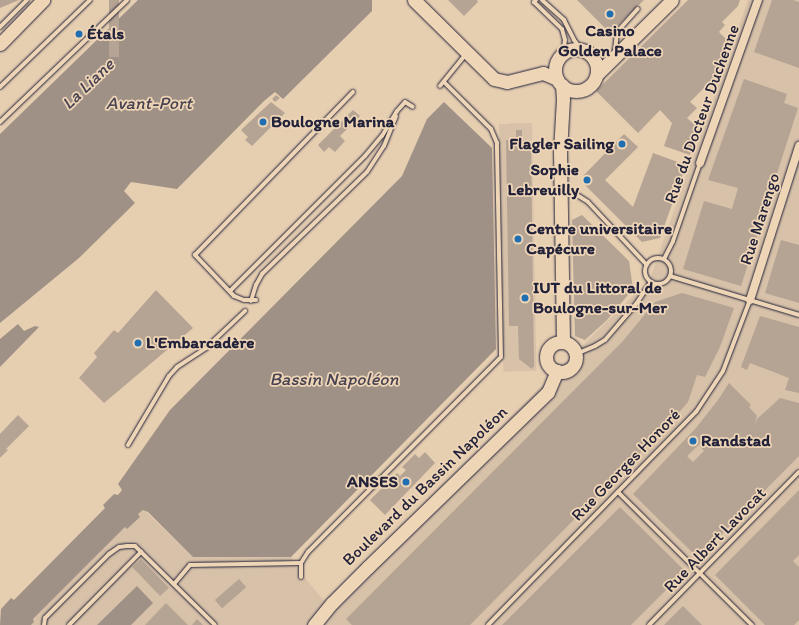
<!DOCTYPE html>
<html>
<head>
<meta charset="utf-8">
<style>
  body { margin:0 }
  #map { position:relative; width:799px; height:625px; overflow:hidden; background:#e6ceb1; font-family:Itim,sans-serif }
  div>[style] { position:absolute }
  [style*='--x'] { left:calc(var(--x)*1px); top:calc(var(--y)*1px); width:calc(var(--w)*1px); rotate:calc(var(--a)*1deg) }
  .built>* { inset:0; background:#d7c1a8; transform-origin:0 0 }
  .water>* { inset:0; background:#a09187 }
  .building>* { inset:0; background:#b5a393; transform-origin:0 0 }
  .roads { filter:drop-shadow(0 0 1px #22223b) drop-shadow(0 0 1px #22223b) }
  .service>* { height:4px; margin:-2px; padding:0 2px; transform-origin:2px; border-radius:2px; background:#eed5b6 }
  .service>.ring { margin:-2px; padding:0; box-sizing:content-box; background:none; border:4px solid #eed5b6; border-radius:50% }
  .minor>* { height:8px; margin:-4px; padding:0 4px; transform-origin:4px; border-radius:4px; background:#eed5b6 }
  .primary>* { height:13px; margin:-6.5px; padding:0 6.5px; transform-origin:6.5px; border-radius:6.5px; background:#eed5b6 }
  .primary>.ring { margin:-6.5px; padding:0; box-sizing:content-box; background:none; border:13px solid #eed5b6; border-radius:50% }
  .dots>* { width:11px; height:11px; translate:-50% -50%; box-sizing:border-box; border:2px solid #eed5b6; border-radius:50% }
  span { translate:-50% -50%; white-space:nowrap; text-align:center; line-height:1.15; -webkit-text-stroke:3.5px #eed5b6; paint-order:stroke }
  .poi-label { font-size:17px; color:#22223b; font-weight:700 }
  .left { translate:0 -50%; text-align:left }
  .right { translate:-100% -50%; text-align:right }
  .street-label { font-size:17px; color:#22223b }
  .water-label { font-size:18px; color:#484352; font-style:italic }
</style>
</head>
<body>
<div id="map">
  <div class="built">
    <div style="clip-path:polygon(748px 0,799px 0,799px 625px,31px 625px,34px 622px,33px 619px,125px 527px,127px 529px,140px 517px,138px 514px,144px 510px,193px 557px,291px 557px,296px 567px,324px 601px,650px 279px)"></div>
    <div style="left:532px;top:123px;width:248px;height:33px;rotate:89deg"></div>
  </div>
  <div class="water">
    <div style="clip-path:polygon(138px 0,372px 0,372px 11px,283px 99px,275px 92px,264px 101px,177px 189px,131px 182px,124px 191px,135px 203px,79px 258px,0 323px,0 134px)"></div>
    <div style="clip-path:polygon(444px 102px,492px 148px,496px 349px,291px 557px,193px 557px,148px 512px,143px 510px,138px 514px,140px 517px,127px 529px,125px 527px,33px 619px,34px 622px,31px 625px,0 625px,1px 609px,11px 598px,14px 600px,105px 508px,103px 505px,114px 494px,118px 495px,122px 490px,118px 484px,170px 410px,402px 176px,427px 119px)"></div>
    <div style="clip-path:polygon(18px 324px,24px 331px,35px 326px,39px 327px,0 367px,0 339px)"></div>
    <div style="clip-path:polygon(137px 586px,153px 603px,131px 625px,97px 625px)"></div>
  </div>
  <div class="building">
    <div style="clip-path:polygon(0 0,19px 0,0 8px)"></div>
    <div style="left:109px;top:0;width:10px;height:57px"></div>
    <div style="clip-path:polygon(448px 0,477px 0,478px 2px,464px 16px)"></div>
    <div style="clip-path:polygon(577px 0,644px 0,610px 33px)"></div>
    <div style="clip-path:polygon(688px 0,740px 0,738px 6px,722px 22px,725px 25px,719px 32px,729px 42px,718px 74px,690px 102px,697px 108px,687px 118px,699px 129px,690px 155px,664px 146px,672px 123px,660px 110px,638px 133px,596px 91px)"></div>
    <div style="clip-path:polygon(772px 0,793px 0,799px 2px,799px 68px,754px 52px)"></div>
    <div style="clip-path:polygon(744px 79px,787px 94px,784px 103px,798px 108px,741px 286px,683px 269px,704px 201px,732px 209px,738px 188px,708px 180px)"></div>
    <div style="clip-path:polygon(276px 95px,280px 98px,275px 102px,272px 99px)"></div>
    <div style="clip-path:polygon(271px 102px,285px 113px,252px 146px,245px 140px,248px 137px,241px 130px)"></div>
    <div style="clip-path:polygon(353px 110px,360px 116px,340px 136px,345px 141px,335px 152px,329px 147px,324px 152px,318px 145px)"></div>
    <div style="clip-path:polygon(516px 130px,522px 130px,522px 140px,527px 140px,527px 147px,531px 147px,534px 366px,532px 369px,519px 359px,518px 326px,509px 326px,506px 140px,516px 140px)"></div>
    <div style="clip-path:polygon(624px 134px,638px 147px,605px 180px,633px 207px,653px 153px,686px 165px,660px 238px,642px 242px,583px 183px,583px 176px)"></div>
    <div style="clip-path:polygon(582px 215px,629px 261px,633px 289px,607px 320px,585px 340px,575px 336px,572px 220px)"></div>
    <div style="clip-path:polygon(781px 240px,799px 245px,799px 303px,765px 293px)"></div>
    <div style="clip-path:polygon(156px 290px,193px 328px,104px 403px,79px 378px,97px 357px,94px 353px,114px 330px,118px 333px)"></div>
    <div style="clip-path:polygon(682px 293px,734px 308px,720px 347px,705px 377px,697px 375px,688px 402px,674px 418px,470px 625px,352px 625px,346px 619px,623px 341px,655px 302px)"></div>
    <div style="clip-path:polygon(760px 316px,799px 327px,799px 393px,785px 390px,789px 378px,750px 363px,747px 370px,741px 367px)"></div>
    <div style="clip-path:polygon(evenodd,729px 383px,751px 405px,749px 407px,757px 416px,754px 427px,757px 419px,780px 398px,799px 403px,799px 456px,698px 558px,633px 494px,696px 428px,718px 400px,729px 383px,701px 443px,702px 444px,700px 446px,704px 451px,693px 462px,687px 456px,701px 443px)"></div>
    <div style="clip-path:polygon(18px 415px,29px 426px,6px 449px,8px 450px,0 458px,0 434px)"></div>
    <div style="clip-path:polygon(425px 452px,435px 463px,385px 515px,370px 500px,397px 473px,400px 476px,406px 470px,402px 467px,415px 454px,419px 458px)"></div>
    <div style="clip-path:polygon(799px 490px,799px 555px,793px 561px,799px 567px,799px 620px,794px 625px,765px 625px,715px 575px)"></div>
    <div style="clip-path:polygon(620px 507px,685px 571px,631px 625px,502px 625px)"></div>
    <div style="left:141px;top:559px;width:40px;height:12px;rotate:46deg"></div>
    <div style="left:239px;top:579px;width:11px;height:32px;rotate:49deg"></div>
    <div style="clip-path:polygon(166px 603px,188px 625px,145px 625px)"></div>
    <div style="clip-path:polygon(683px 606px,702px 625px,664px 625px)"></div>
    <div style="clip-path:polygon(197px 619px,203px 625px,192px 625px)"></div>
  </div>
  <div class="roads">
    <div class="service">
      <div style="--x:536;--y:0;--w:3;--a:135"></div>
      <div style="--x:534;--y:2;--w:39;--a:44"></div>
      <div style="--x:562;--y:29;--w:11;--a:75"></div>
      <div style="--x:565;--y:40;--w:13;--a:99"></div>
      <div style="--x:542;--y:0;--w:30;--a:42"></div>
      <div style="--x:564;--y:20;--w:22;--a:63"></div>
      <div style="--x:574;--y:40;--w:11;--a:52"></div>
      <div style="--x:0;--y:27;--w:38;--a:-45"></div>
      <div style="--x:615;--y:51;--w:19;--a:-84"></div>
      <div style="--x:617;--y:32;--w:31;--a:-48"></div>
      <div style="--x:440;--y:86;--w:41;--a:-50.9"></div>
      <div style="--x:0;--y:87;--w:125;--a:-44"></div>
      <div style="--x:0;--y:122;--w:176;--a:-43.8"></div>
      <div style="--x:563;--y:192;--w:14;--a:12"></div>
      <div style="--x:577;--y:195;--w:13;--a:32"></div>
      <div style="--x:588;--y:202;--w:86;--a:46.9"></div>
      <div class="ring" style="left:645px;top:258px;width:22px;height:22px"></div>
      <div style="--x:664;--y:259;--w:20;--a:-63"></div>
      <div style="--x:673;--y:241;--w:83;--a:-70.9"></div>
      <div style="--x:670;--y:276;--w:135;--a:16.8"></div>
      <div style="--x:230;--y:291;--w:191;--a:-45"></div>
      <div style="--x:365;--y:156;--w:26;--a:-50"></div>
      <div style="--x:382;--y:136;--w:29;--a:-59"></div>
      <div style="--x:397;--y:111;--w:12;--a:-48"></div>
      <div style="--x:405;--y:102;--w:9;--a:32"></div>
      <div style="--x:256;--y:300;--w:12;--a:180"></div>
      <div style="--x:244;--y:300;--w:11;--a:-158"></div>
      <div style="--x:234;--y:296;--w:57;--a:-133.6"></div>
      <div style="--x:195;--y:255;--w:227;--a:-45.9"></div>
      <div style="--x:251;--y:301;--w:17;--a:-73"></div>
      <div style="--x:256;--y:285;--w:13;--a:-61"></div>
      <div style="--x:262;--y:274;--w:146;--a:-44.2"></div>
      <div style="--x:367;--y:172;--w:31;--a:-57"></div>
      <div style="--x:384;--y:146;--w:32;--a:-68"></div>
      <div style="--x:576;--y:354;--w:21;--a:-23"></div>
      <div style="--x:595;--y:346;--w:12;--a:-31"></div>
      <div style="--x:605;--y:340;--w:48;--a:-49.3"></div>
      <div style="--x:636;--y:304;--w:27;--a:-56"></div>
      <div style="--x:128;--y:445;--w:80;--a:-59.3"></div>
      <div style="--x:169;--y:376;--w:12;--a:-48"></div>
      <div style="--x:177;--y:367;--w:35;--a:-33"></div>
      <div style="--x:206;--y:348;--w:54;--a:-43.5"></div>
      <div style="--x:618;--y:492;--w:189;--a:44.8"></div>
      <div style="--x:301;--y:577;--w:14;--a:-90"></div>
      <div style="--x:301;--y:563;--w:13;--a:-58"></div>
      <div style="--x:308;--y:552;--w:274;--a:-45.3"></div>
      <div style="--x:501;--y:357;--w:214;--a:-91.1"></div>
      <div style="--x:497;--y:143;--w:15;--a:-113"></div>
      <div style="--x:491;--y:129;--w:66;--a:-135"></div>
      <div style="--x:174;--y:584;--w:25;--a:-50"></div>
      <div style="--x:190;--y:565;--w:111;--a:-1"></div>
      <div style="--x:44;--y:625;--w:7;--a:-82"></div>
      <div style="--x:45;--y:618;--w:91;--a:-45"></div>
      <div style="--x:109;--y:554;--w:12;--a:-35"></div>
      <div style="--x:119;--y:547;--w:8;--a:-7"></div>
      <div style="--x:127;--y:546;--w:8;--a:0"></div>
      <div style="--x:135;--y:546;--w:112;--a:44.6"></div>
      <div style="--x:69;--y:625;--w:103;--a:-45.4"></div>
      <div style="--x:488;--y:625;--w:298;--a:-45.7"></div>
      <div style="--x:696;--y:412;--w:49;--a:-56.6"></div>
      <div style="--x:723;--y:371;--w:76;--a:-69.2"></div>
      <div style="--x:649;--y:625;--w:214;--a:-45.6"></div>
    </div>
    <div class="minor">
      <div style="--x:700;--y:163;--w:173;--a:-70.4"></div>
      <div style="--x:750;--y:300;--w:162;--a:-72.3"></div>
    </div>
    <div class="primary">
      <div style="--x:414;--y:0;--w:112;--a:44.6"></div>
      <div style="--x:494;--y:79;--w:13;--a:13"></div>
      <div style="--x:507;--y:82;--w:37;--a:-14"></div>
      <div style="--x:543;--y:73;--w:15;--a:23"></div>
      <div style="--x:0;--y:44;--w:62;--a:-45.7"></div>
      <div class="ring" style="left:555px;top:49px;width:29px;height:29px"></div>
      <div style="--x:597;--y:74;--w:105;--a:-44.6"></div>
      <div style="--x:562;--y:85;--w:14;--a:86"></div>
      <div style="--x:563;--y:99;--w:52;--a:93.3"></div>
      <div style="--x:560;--y:151;--w:191;--a:89.1"></div>
      <div class="ring" style="left:546px;top:342px;width:17px;height:17px"></div>
      <div style="--x:314;--y:625;--w:28;--a:-51"></div>
      <div style="--x:332;--y:603;--w:51;--a:-45"></div>
      <div style="--x:368;--y:567;--w:251;--a:-44.2"></div>
      <div style="--x:548;--y:392;--w:23;--a:-67"></div>
    </div>
  </div>
  <div class="dots">
    <div style="left:610px;top:14px;background:#1f6fb2"></div>
    <div style="left:79px;top:34px;background:#1f6fb2"></div>
    <div style="left:263px;top:122px;background:#1f6fb2"></div>
    <div style="left:622px;top:144px;background:#1f6fb2"></div>
    <div style="left:587px;top:180px;background:#1f6fb2"></div>
    <div style="left:518px;top:239px;background:#1f6fb2"></div>
    <div style="left:525px;top:298px;background:#1f6fb2"></div>
    <div style="left:138px;top:343px;background:#1f6fb2"></div>
    <div style="left:693px;top:441px;background:#1f6fb2"></div>
    <div style="left:406px;top:482px;background:#1f6fb2"></div>
  </div>
  <div class="poi-label">
    <span style="left:610px;top:41px">Casino<br>Golden Palace</span>
    <span class="left" style="left:87px;top:34px">Étals</span>
    <span class="left" style="left:271px;top:122px">Boulogne Marina</span>
    <span class="right" style="left:614px;top:144px">Flagler Sailing</span>
    <span class="right" style="left:579px;top:180px">Sophie<br>Lebreuilly</span>
    <span class="left" style="left:526px;top:239px">Centre universitaire<br>Capécure</span>
    <span class="left" style="left:533px;top:298px">IUT du Littoral de<br>Boulogne-sur-Mer</span>
    <span class="left" style="left:146px;top:343px">L'Embarcadère</span>
    <span class="left" style="left:701px;top:441px">Randstad</span>
    <span class="right" style="left:398px;top:482px">ANSES</span>
  </div>
  <div class="street-label">
    <span style="left:702px;top:114px;rotate:-70deg">Rue du Docteur Duchenne</span>
    <span style="left:760px;top:219px;rotate:-72deg">Rue Marengo</span>
    <span style="left:626px;top:465px;rotate:-46deg">Rue Georges Honoré</span>
    <span style="left:425px;top:486px;rotate:-44deg">Boulevard du Bassin Napoléon</span>
    <span style="left:715px;top:540px;rotate:-46deg">Rue Albert Lavocat</span>
  </div>
  <div class="water-label">
    <span style="left:88px;top:84px;rotate:-44deg">La Liane</span>
    <span style="left:149px;top:103px">Avant-Port</span>
    <span style="left:334px;top:379px">Bassin Napoléon</span>
  </div>
</div>
</body>
</html>
